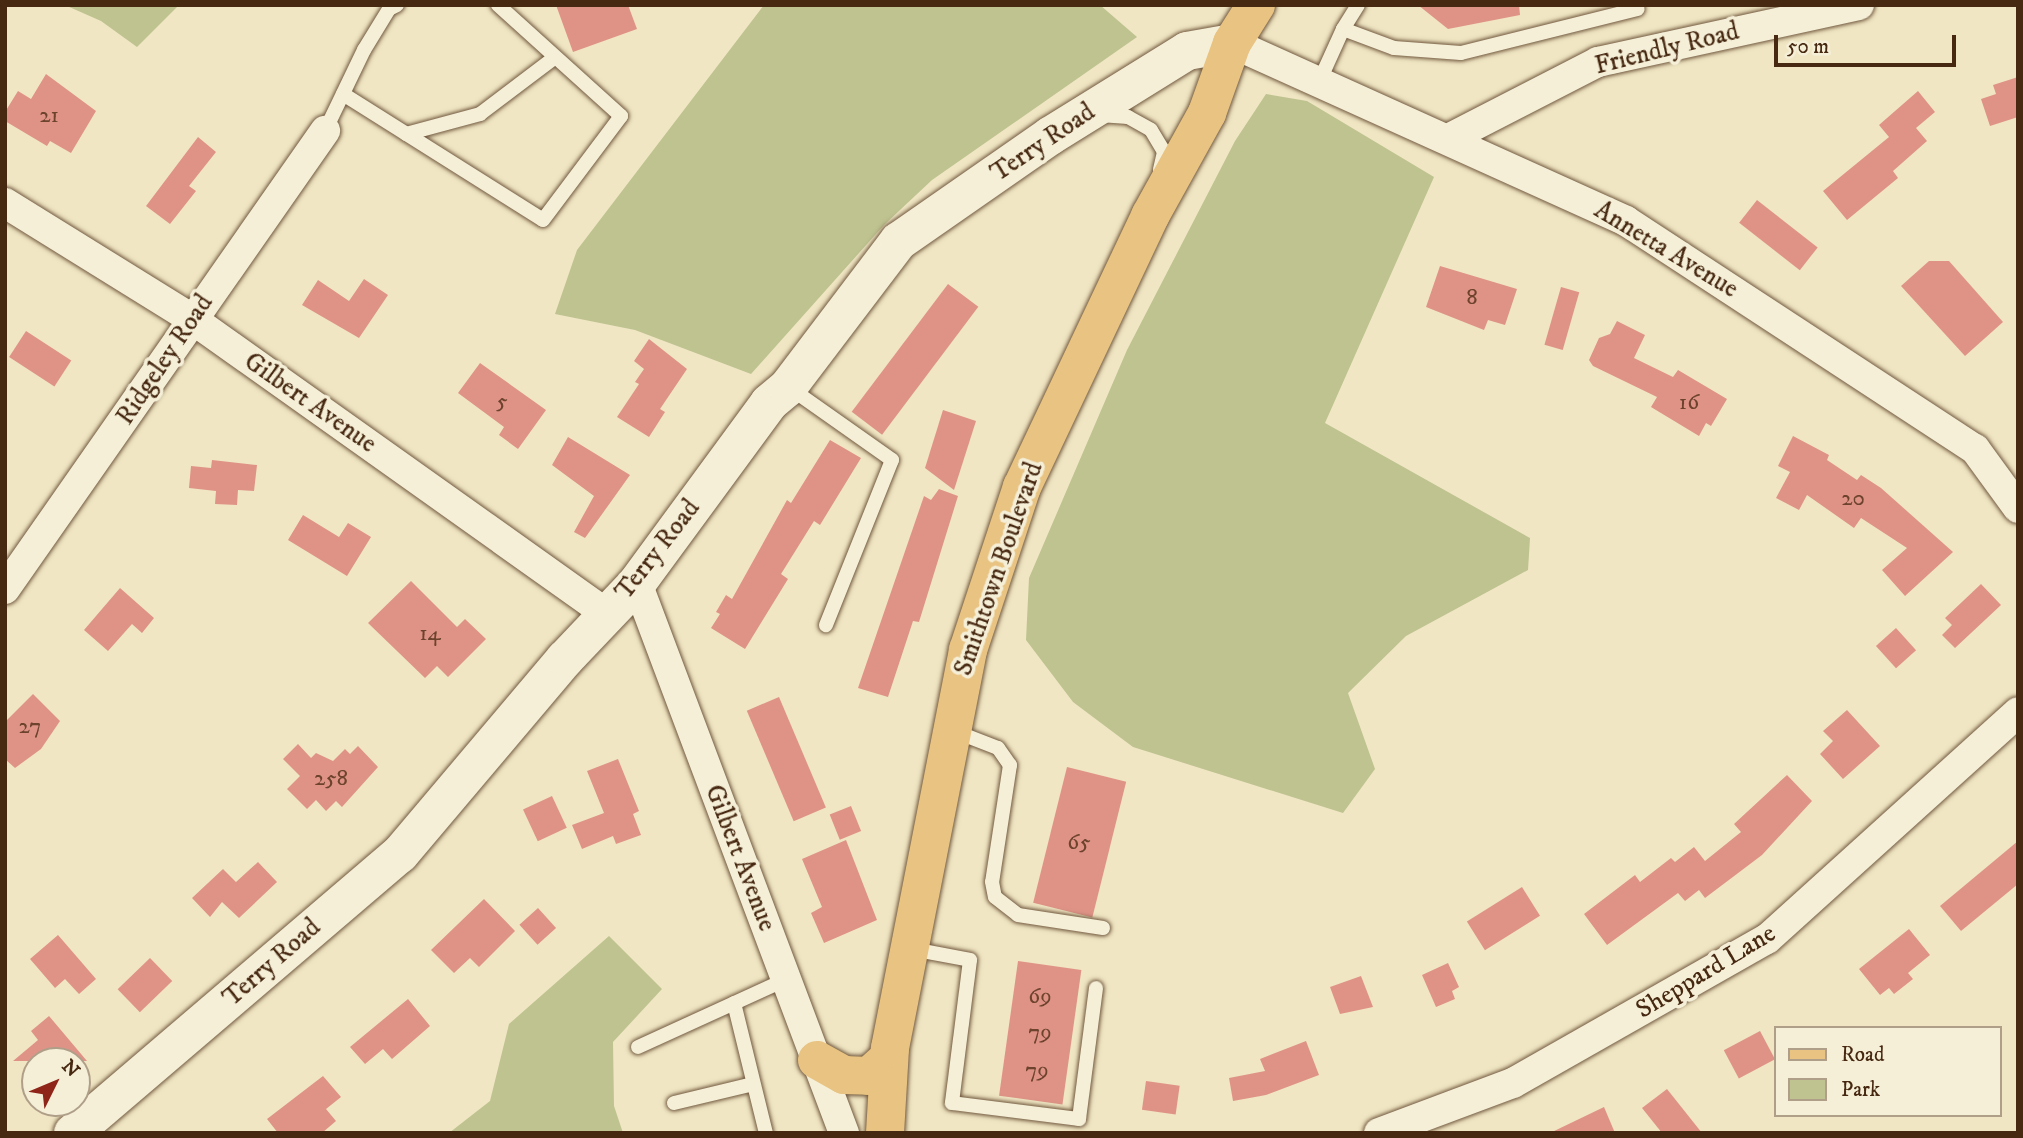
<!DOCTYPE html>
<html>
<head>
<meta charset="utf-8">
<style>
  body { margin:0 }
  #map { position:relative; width:2023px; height:1138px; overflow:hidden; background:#f0e6c3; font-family:"IM FELL DW Pica",serif }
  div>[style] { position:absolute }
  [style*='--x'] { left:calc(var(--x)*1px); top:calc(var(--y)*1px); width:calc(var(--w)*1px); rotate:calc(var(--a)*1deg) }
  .green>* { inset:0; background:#bec390 }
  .building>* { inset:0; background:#df9387; transform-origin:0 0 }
  .roads { filter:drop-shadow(0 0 2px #71583e) drop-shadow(0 0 2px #71583e) }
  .lane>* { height:14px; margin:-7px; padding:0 7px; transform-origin:7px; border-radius:7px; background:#f5efd8 }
  .street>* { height:30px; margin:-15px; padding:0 15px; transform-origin:15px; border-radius:15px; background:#f5efd8 }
  .secondary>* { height:38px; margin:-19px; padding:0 19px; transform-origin:19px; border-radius:19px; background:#f5efd8 }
  .primary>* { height:38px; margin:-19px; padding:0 19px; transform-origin:19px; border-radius:19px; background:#e8c382 }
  span { translate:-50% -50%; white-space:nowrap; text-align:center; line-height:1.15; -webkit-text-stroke:7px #f5efd8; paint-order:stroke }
  .number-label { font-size:23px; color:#6d432e }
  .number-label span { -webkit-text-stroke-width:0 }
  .street-label { font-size:26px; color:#472811 }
  .frame { position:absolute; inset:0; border:7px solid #472811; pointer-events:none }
  .legend { position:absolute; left:1774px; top:1026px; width:228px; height:91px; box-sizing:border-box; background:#f5efd8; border:2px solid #af9f88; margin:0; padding:9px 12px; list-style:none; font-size:21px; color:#472811 }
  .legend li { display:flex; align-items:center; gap:14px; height:35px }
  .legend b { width:35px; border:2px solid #af9f88 }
  .north { position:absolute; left:21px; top:1047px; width:70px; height:70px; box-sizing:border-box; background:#f5efd8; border:2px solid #af9f88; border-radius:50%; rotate:47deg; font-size:19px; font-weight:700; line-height:28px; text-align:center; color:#472811 }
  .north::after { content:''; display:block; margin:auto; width:24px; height:32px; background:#8f2418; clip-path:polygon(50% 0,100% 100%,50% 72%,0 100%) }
  .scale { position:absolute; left:1774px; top:35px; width:182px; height:32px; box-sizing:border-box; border:4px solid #472811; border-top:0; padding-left:9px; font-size:21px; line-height:24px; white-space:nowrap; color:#472811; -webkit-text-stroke:5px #f5efd8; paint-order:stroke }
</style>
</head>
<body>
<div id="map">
  <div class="green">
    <div style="clip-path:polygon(54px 5px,177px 5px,178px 6px,137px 47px,101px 21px,67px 6px)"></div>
    <div style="clip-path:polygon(764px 5px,1100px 5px,1137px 37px,932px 180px,884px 225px,751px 374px,635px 330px,555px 314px,577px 250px)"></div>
    <div style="clip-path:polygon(1266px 94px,1307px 101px,1434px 177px,1325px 423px,1530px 538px,1528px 570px,1406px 636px,1348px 693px,1375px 769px,1343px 813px,1133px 747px,1073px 702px,1026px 640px,1029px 578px,1127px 350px,1235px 141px)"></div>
    <div style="clip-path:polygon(609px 936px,662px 989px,613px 1042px,614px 1106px,623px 1133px,449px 1133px,490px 1101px,509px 1024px)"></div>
  </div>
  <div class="building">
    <div style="clip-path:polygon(556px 5px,628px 5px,637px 29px,573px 52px)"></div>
    <div style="clip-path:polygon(1418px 5px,1519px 5px,1520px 15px,1448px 29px)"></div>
    <div style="clip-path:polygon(46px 74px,96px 111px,71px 153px,50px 141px,47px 146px,5px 121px,5px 112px,18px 91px,31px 99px)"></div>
    <div style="clip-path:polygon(2018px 77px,2018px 117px,1990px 126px,1981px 99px,1996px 94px,1993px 85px)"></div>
    <div style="clip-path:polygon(1918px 91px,1935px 112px,1916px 128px,1927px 141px,1893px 171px,1898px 178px,1847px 220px,1823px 191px,1889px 137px,1879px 125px)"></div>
    <div style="clip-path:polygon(198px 137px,216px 152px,189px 186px,196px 191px,170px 224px,146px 206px)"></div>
    <div style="left:1757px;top:200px;width:77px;height:29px;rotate:38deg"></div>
    <div style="clip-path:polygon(1929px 261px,1949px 261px,2003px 322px,1965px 356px,1901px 286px)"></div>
    <div style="clip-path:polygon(1440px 266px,1517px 289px,1505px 325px,1488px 320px,1484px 330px,1426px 307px)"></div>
    <div style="clip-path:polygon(364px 279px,388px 295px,359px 338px,302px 305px,318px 280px,349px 301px)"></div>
    <div style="left:948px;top:284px;width:38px;height:160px;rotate:37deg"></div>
    <div style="left:1561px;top:287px;width:19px;height:60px;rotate:16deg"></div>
    <div style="clip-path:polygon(1617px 321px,1645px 335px,1634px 358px,1673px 377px,1678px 370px,1727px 399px,1711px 426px,1706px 423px,1699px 436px,1651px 407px,1657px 397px,1593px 366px,1589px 360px,1599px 338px,1610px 334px)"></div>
    <div style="left:26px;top:331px;width:54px;height:31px;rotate:33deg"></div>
    <div style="clip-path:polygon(649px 339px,687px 369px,660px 409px,665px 412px,649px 437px,617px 417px,639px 384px,635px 382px,644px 369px,634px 361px)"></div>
    <div style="clip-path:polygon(480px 363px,546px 410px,518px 449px,499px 435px,504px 427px,458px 393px)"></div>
    <div style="clip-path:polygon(943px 410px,976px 421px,954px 490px,925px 468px)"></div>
    <div style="clip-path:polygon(1793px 436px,1829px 455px,1827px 460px,1857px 480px,1861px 475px,1881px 488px,1953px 552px,1905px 596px,1882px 570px,1907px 548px,1861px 518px,1854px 528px,1807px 495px,1799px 510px,1776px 498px,1790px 472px,1778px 466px)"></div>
    <div style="clip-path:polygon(568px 437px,630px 475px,585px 538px,574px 532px,594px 496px,552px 465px)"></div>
    <div style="clip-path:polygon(830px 440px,861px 458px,820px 525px,814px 521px,781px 574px,788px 579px,745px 649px,711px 628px,720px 614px,716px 612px,726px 595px,732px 599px,787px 500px,791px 503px)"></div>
    <div style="clip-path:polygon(212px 460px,257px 465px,254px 491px,238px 490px,237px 505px,215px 504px,216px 491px,189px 488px,191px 466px,211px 468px)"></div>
    <div style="clip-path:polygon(939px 489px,958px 496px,919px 622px,913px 621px,888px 697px,858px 688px,924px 496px,931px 500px)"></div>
    <div style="clip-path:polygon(303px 515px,339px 537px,348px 523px,371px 537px,347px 576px,288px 540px)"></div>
    <div style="clip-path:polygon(411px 581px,457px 627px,465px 619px,486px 639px,448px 677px,437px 666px,425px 678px,368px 623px)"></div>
    <div style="clip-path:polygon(1981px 584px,2001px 605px,1955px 648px,1942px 635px,1952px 625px,1945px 618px)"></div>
    <div style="clip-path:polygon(120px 588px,154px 618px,142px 633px,132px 624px,108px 651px,84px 630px)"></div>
    <div style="left:1896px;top:628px;width:30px;height:27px;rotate:48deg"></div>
    <div style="clip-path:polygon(33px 694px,60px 721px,41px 749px,15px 768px,5px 759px,5px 722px)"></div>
    <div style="left:779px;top:697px;width:120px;height:35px;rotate:67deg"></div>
    <div style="clip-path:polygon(1847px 710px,1880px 746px,1843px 779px,1820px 754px,1833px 741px,1823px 731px)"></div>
    <div style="clip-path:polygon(298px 744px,311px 758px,316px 753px,333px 761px,345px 749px,350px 754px,358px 746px,378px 767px,342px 807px,336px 801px,326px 811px,316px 800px,307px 809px,287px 789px,300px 776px,283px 759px)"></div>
    <div style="clip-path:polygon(618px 759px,639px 811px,633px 814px,641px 835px,616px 844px,613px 836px,582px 849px,572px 825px,604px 813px,587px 771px)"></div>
    <div style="left:1067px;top:767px;width:61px;height:140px;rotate:14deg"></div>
    <div style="clip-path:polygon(1787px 775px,1812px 801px,1762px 855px,1705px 898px,1699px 890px,1685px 901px,1678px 893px,1607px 945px,1584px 914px,1635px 875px,1640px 882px,1671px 858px,1675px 862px,1694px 847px,1705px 861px,1741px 832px,1734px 824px)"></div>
    <div style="left:552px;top:796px;width:35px;height:32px;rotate:65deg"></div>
    <div style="left:851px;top:806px;width:27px;height:23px;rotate:68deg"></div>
    <div style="clip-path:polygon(846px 840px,877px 920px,824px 943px,811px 913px,822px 907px,802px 859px)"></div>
    <div style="clip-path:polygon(2018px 841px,2018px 884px,1961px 931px,1940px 906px)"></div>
    <div style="clip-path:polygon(258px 862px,277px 882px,239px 918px,222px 902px,210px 917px,192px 898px,223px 869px,236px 882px)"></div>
    <div style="left:1522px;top:887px;width:34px;height:65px;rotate:58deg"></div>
    <div style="clip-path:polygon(484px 899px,515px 931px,479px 967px,470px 958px,454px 973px,431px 950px)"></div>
    <div style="left:538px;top:908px;width:27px;height:25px;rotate:48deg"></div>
    <div style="clip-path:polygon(1909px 929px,1930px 955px,1908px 973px,1913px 979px,1894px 994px,1889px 988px,1880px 995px,1859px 969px)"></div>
    <div style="clip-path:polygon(58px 935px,96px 979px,79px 994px,65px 979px,55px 988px,30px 959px)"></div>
    <div style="left:150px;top:958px;width:32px;height:45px;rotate:46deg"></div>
    <div style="left:1018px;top:961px;width:64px;height:136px;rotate:8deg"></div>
    <div style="clip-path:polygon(1448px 963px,1459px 987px,1452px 991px,1455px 999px,1436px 1007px,1422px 975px)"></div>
    <div style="clip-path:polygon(1361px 976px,1373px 1007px,1340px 1014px,1330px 987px)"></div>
    <div style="clip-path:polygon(408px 999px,430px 1026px,392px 1059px,383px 1049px,365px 1064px,350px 1047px)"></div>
    <div style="clip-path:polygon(49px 1016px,87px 1061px,13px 1061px,38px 1040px,31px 1031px)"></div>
    <div style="left:1760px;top:1031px;width:32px;height:41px;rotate:62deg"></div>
    <div style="clip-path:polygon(1306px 1041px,1319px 1075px,1266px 1095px,1233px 1101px,1229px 1078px,1265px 1071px,1260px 1059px)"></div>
    <div style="clip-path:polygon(323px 1076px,341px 1097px,326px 1109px,336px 1121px,322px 1133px,278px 1133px,267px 1119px)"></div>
    <div style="left:1146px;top:1081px;width:34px;height:29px;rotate:8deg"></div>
    <div style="clip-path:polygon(1667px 1089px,1702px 1133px,1662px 1133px,1642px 1108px)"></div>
    <div style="clip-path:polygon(1604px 1107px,1615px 1133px,1550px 1133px)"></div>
  </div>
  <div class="roads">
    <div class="lane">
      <div style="--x:1358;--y:5;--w:28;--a:122"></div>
      <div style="--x:1343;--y:29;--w:54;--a:20.4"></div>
      <div style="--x:1394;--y:48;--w:67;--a:4.3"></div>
      <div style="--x:1461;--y:53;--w:182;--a:-14"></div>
      <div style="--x:1319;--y:82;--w:58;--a:-65.6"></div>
      <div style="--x:343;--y:94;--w:236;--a:32.2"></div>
      <div style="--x:543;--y:220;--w:130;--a:-53.1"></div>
      <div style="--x:621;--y:116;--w:166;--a:-137.9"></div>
      <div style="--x:1100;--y:115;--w:28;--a:4"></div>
      <div style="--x:1128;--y:117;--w:26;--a:29"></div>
      <div style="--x:1151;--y:130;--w:26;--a:59"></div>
      <div style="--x:1164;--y:152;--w:18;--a:103"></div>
      <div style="--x:325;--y:131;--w:90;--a:-64.3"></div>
      <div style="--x:364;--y:50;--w:48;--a:-58.6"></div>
      <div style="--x:389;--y:9;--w:9;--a:-27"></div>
      <div style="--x:406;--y:134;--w:77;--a:-15.1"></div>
      <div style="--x:480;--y:114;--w:93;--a:-37.1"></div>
      <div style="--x:790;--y:388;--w:125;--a:35.2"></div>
      <div style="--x:892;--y:460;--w:178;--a:111.8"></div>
      <div style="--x:954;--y:731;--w:47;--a:21.1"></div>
      <div style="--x:998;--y:748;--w:21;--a:55"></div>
      <div style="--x:1010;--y:765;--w:118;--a:98.7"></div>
      <div style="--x:992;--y:882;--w:15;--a:79"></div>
      <div style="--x:995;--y:897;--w:29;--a:38"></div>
      <div style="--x:1018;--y:915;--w:86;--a:8.7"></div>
      <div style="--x:912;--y:949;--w:59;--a:10.7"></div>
      <div style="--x:970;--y:960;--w:144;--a:97.2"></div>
      <div style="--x:952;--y:1103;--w:128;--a:7.2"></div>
      <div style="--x:1079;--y:1119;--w:132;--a:-82.6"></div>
      <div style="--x:734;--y:1003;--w:134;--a:76.2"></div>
      <div style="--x:638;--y:1047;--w:164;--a:-24.5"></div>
      <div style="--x:674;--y:1103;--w:81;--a:-13.5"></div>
    </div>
    <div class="street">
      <div style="--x:1232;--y:43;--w:432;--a:24.3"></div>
      <div style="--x:1626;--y:221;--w:417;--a:33.2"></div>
      <div style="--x:1975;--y:449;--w:73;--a:53.9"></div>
      <div style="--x:1448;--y:139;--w:169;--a:-27.2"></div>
      <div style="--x:1598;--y:62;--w:267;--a:-12.3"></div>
      <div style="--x:5;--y:203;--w:220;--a:31.8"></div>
      <div style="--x:192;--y:319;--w:509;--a:35.41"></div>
      <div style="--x:637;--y:583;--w:588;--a:69.38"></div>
      <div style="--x:5;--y:589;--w:559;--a:-55.06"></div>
      <div style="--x:1379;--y:1133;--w:143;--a:-20.5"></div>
      <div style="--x:1513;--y:1083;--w:292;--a:-29.6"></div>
      <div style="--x:1767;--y:939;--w:338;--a:-42.1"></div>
    </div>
    <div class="secondary">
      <div style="--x:73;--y:1133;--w:430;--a:-40.5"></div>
      <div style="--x:400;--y:854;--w:255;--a:-49.8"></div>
      <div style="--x:565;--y:659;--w:105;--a:-46.5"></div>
      <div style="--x:637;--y:583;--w:223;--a:-53.7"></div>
      <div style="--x:769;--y:403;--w:25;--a:-40"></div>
      <div style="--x:788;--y:387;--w:183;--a:-52.8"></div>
      <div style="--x:899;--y:241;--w:184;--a:-34.8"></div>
      <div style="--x:1050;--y:136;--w:161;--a:-31.8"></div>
      <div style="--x:1187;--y:51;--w:46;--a:-10.1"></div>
    </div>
    <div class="primary">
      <div style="--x:817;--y:1060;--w:31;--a:29"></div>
      <div style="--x:844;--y:1075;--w:25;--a:2"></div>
      <div style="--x:869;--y:1076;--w:27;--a:-42"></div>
      <div style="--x:885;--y:1133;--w:85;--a:-86.6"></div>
      <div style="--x:890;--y:1048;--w:406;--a:-78.9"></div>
      <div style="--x:968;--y:650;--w:172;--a:-71.7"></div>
      <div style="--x:1022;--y:487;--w:300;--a:-64.7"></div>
      <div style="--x:1150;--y:216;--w:118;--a:-61"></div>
      <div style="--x:1207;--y:113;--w:74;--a:-70.3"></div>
      <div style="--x:1232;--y:43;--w:45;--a:-57.7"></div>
    </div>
  </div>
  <div class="number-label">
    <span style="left:49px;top:116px">21</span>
    <span style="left:1472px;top:298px">8</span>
    <span style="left:502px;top:402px">5</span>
    <span style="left:1689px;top:403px">16</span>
    <span style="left:1853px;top:499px">20</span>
    <span style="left:430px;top:634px">14</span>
    <span style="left:30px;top:727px">27</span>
    <span style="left:331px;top:779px">258</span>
    <span style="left:1079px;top:843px">65</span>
    <span style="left:1040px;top:997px">69</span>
    <span style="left:1040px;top:1033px">79</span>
    <span style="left:1037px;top:1071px">79</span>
  </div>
  <div class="street-label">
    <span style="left:1667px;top:49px;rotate:-14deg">Friendly Road</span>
    <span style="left:1043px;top:143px;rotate:-34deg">Terry Road</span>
    <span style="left:1666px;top:250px;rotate:31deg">Annetta Avenue</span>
    <span style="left:165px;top:360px;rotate:-56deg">Ridgeley Road</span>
    <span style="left:310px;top:403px;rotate:35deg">Gilbert Avenue</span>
    <span style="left:658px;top:550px;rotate:-52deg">Terry Road</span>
    <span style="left:999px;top:569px;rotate:-71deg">Smithtown Boulevard</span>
    <span style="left:740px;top:858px;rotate:69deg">Gilbert Avenue</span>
    <span style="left:272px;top:963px;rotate:-41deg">Terry Road</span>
    <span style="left:1706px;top:972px;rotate:-31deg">Sheppard Lane</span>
  </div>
  <div class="frame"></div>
  <ul class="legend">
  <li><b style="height:9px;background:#e8c382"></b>Road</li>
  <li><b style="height:19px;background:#bec390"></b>Park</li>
  </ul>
  <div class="north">N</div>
  <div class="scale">50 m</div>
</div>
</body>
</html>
